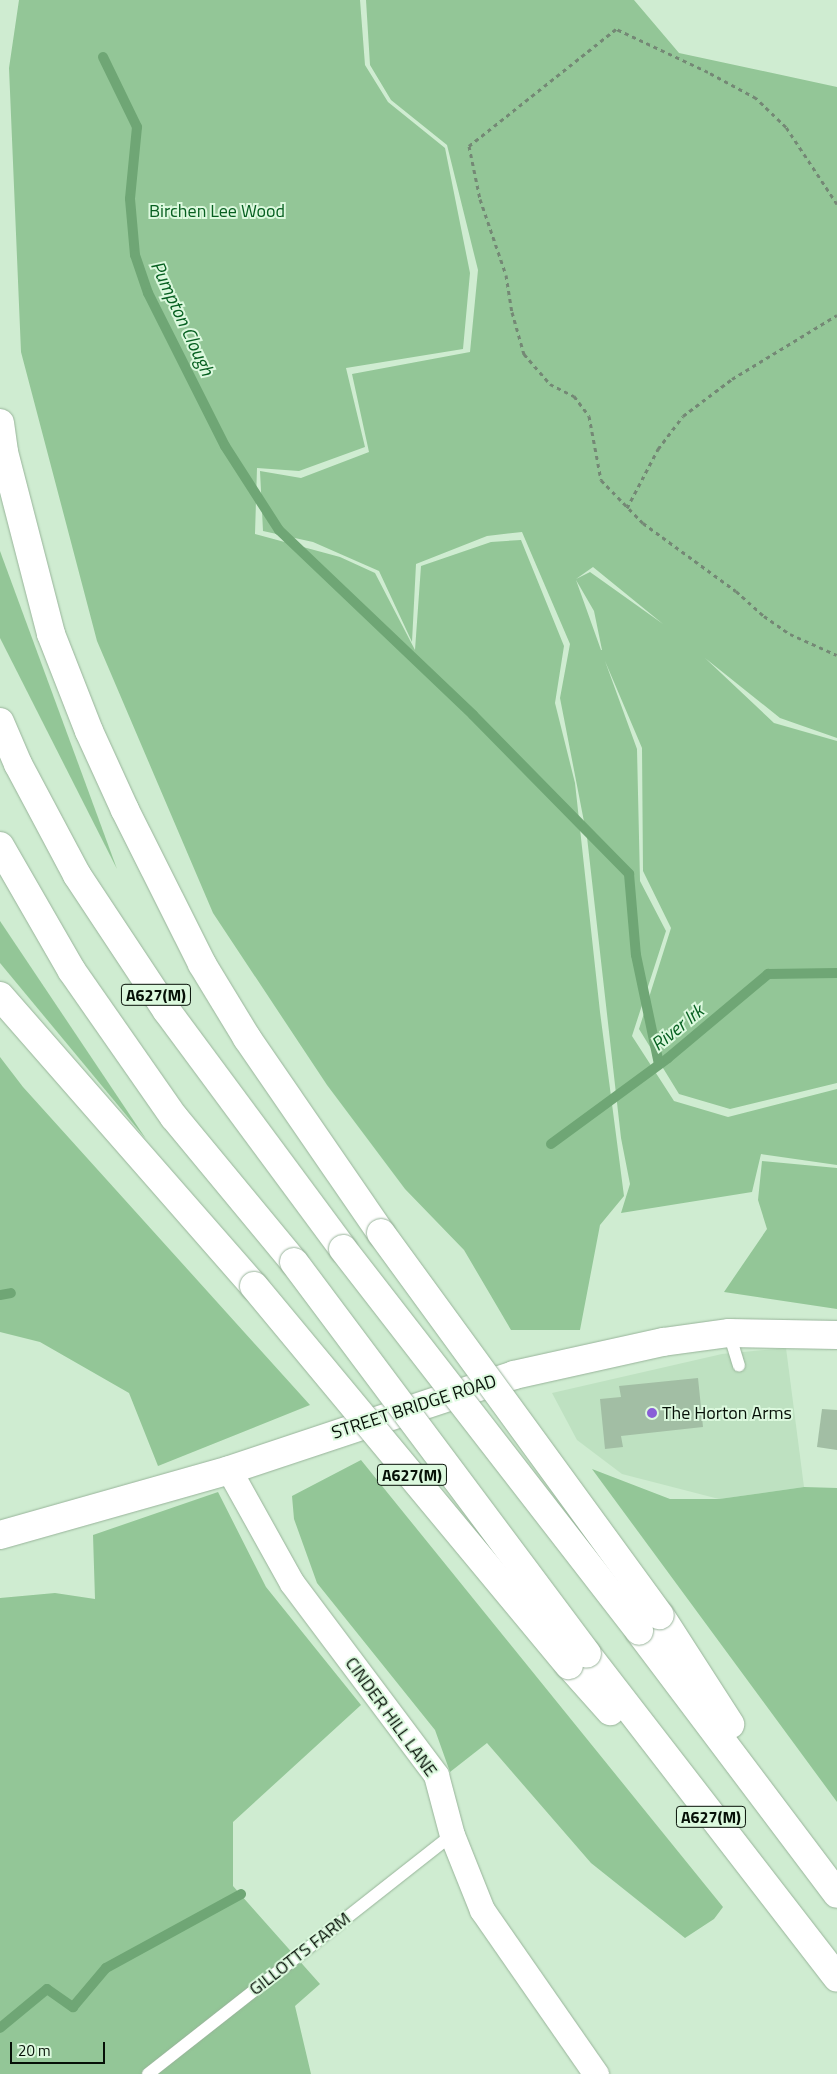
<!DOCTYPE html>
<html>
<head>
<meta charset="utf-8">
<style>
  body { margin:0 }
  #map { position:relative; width:837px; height:2074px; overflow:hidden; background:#cfecd1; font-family:"Titillium Web",sans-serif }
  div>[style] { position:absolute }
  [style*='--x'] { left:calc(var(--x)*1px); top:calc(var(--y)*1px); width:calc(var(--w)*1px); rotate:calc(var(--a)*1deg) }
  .built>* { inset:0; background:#bee1c1 }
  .green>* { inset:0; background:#93c697 }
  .stream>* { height:10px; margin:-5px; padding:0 5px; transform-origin:5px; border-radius:5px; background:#6fa675 }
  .building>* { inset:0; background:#a2bea4 }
  .path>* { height:3px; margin-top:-1.5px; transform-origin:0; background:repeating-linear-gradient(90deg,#748875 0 4px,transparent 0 8px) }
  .roads { filter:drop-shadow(0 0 1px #98b49a) drop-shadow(0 0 1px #98b49a) }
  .lane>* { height:12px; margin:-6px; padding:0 6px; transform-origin:6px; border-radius:6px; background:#fff }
  .street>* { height:25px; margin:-12.5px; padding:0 12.5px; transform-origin:12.5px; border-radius:12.5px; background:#fff }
  .secondary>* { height:28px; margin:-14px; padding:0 14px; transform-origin:14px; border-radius:14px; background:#fff }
  .highway>* { height:28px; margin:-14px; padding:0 14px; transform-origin:14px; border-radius:14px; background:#fff }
  .bridges { filter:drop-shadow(0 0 1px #98b49a) drop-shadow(0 0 1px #98b49a) }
  .highway-bridge>* { height:28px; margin:-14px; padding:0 14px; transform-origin:14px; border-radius:14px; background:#fff }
  .dots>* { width:14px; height:14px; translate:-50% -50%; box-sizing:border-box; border:2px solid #dcf9de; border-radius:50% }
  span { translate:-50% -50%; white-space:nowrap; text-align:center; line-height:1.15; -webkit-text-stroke:4px #dcf9de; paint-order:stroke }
  .shield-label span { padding:1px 4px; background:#dcf9de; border:1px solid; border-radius:4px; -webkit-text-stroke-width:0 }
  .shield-label { font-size:16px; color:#061007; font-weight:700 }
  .park-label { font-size:18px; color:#075f20 }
  .street-label { font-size:18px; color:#061007 }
  .poi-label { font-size:18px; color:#061007 }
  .left { translate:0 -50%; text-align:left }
  .water-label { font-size:19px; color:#065f20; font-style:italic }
  .scale { position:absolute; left:10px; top:2042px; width:95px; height:22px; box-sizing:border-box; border:2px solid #061007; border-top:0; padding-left:6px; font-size:15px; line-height:18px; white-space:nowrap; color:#061007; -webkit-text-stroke:4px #dcf9de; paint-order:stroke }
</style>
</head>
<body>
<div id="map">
  <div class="built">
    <div style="clip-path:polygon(786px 1348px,804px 1487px,719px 1499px,622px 1474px,577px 1440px,552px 1393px,722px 1354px)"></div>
  </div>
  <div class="green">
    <div style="clip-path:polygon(19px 0,360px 0,365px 65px,388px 102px,445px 148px,470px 273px,463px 349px,346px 368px,365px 447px,299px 471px,257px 468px,255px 534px,340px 557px,375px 573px,415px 650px,421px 566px,491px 542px,521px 540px,564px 646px,555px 703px,575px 783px,600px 1012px,624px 1196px,600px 1225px,580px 1330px,511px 1330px,464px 1250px,405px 1189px,327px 1085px,213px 913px,97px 641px,21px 352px,9px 68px)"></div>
    <div style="clip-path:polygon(evenodd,366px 0,634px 0,679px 53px,837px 87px,837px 738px,780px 718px,705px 658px,774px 723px,837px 741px,837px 1083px,730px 1109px,679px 1094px,639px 1029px,671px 928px,643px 871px,642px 748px,605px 661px,637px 749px,640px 881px,666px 931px,632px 1036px,674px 1101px,728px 1117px,837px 1089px,837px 1165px,761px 1154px,752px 1192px,621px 1213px,630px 1184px,621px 1138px,587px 837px,560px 698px,570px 644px,522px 532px,487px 536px,416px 564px,412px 642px,379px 571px,313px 542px,263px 531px,260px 471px,301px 478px,369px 452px,352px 374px,470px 352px,478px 270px,447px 145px,391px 100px,370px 65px,366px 0,593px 567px,663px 624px,590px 572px,576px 579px,593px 567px,366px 0,576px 580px,594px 611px,602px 650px,601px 650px,576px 580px)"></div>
    <div style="clip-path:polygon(0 551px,117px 869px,0 638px)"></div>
    <div style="clip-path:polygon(0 921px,146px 1139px,0 963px)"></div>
    <div style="clip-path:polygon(0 1057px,23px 1087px,310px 1405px,158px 1466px,129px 1393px,40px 1342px,0 1332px)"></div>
    <div style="clip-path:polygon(762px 1161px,837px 1168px,837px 1309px,724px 1292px,767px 1229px,758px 1200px)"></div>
    <div style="clip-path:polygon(361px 1460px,723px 1907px,714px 1919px,685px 1938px,591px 1863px,487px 1743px,450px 1772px,435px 1730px,317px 1583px,294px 1519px,292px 1496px)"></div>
    <div style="clip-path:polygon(592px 1469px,670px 1499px,719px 1499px,804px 1487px,837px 1488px,837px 1802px)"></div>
    <div style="clip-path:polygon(218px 1492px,266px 1587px,361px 1705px,233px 1822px,233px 1886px,320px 1984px,295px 2006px,311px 2074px,0 2074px,0 1598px,55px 1593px,95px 1599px,93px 1535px)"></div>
  </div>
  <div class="stream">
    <div style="--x:103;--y:57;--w:78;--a:64.1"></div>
    <div style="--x:137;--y:127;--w:72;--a:95.6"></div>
    <div style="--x:130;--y:199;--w:56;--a:84.9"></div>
    <div style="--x:135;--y:255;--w:40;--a:71.1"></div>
    <div style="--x:148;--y:293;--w:171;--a:63.3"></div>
    <div style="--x:225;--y:446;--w:100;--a:57.3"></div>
    <div style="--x:279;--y:530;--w:268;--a:43.6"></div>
    <div style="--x:473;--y:715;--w:223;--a:45.5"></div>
    <div style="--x:629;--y:874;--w:81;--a:85.1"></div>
    <div style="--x:636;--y:955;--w:111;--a:78.1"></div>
    <div style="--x:551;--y:1144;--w:145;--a:-36.3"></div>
    <div style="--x:668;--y:1058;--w:131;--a:-40"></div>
    <div style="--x:768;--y:974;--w:69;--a:-0.8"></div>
    <div style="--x:0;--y:1295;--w:11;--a:-10"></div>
    <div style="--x:0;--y:2028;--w:61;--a:-39.7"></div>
    <div style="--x:47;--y:1989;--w:32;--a:35"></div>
    <div style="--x:73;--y:2007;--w:51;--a:-49.8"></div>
    <div style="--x:106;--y:1968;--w:154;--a:-28.7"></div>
  </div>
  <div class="building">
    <div style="clip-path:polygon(698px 1378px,703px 1427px,621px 1436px,623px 1447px,605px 1449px,600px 1399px,621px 1397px,619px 1386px)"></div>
    <div style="clip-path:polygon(822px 1409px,837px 1410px,837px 1450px,817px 1447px)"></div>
  </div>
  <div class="path">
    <div style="--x:837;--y:204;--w:92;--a:-123.5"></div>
    <div style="--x:786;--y:127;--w:42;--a:-136"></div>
    <div style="--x:756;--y:98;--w:55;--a:-151.6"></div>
    <div style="--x:708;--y:72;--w:102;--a:-154.9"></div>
    <div style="--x:616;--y:29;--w:188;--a:141.5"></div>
    <div style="--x:469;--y:146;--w:54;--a:78.3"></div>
    <div style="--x:480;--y:199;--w:80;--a:71.1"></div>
    <div style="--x:506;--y:275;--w:37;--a:81"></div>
    <div style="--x:512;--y:312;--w:44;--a:74.1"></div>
    <div style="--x:524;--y:354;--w:40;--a:49"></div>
    <div style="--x:550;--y:384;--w:27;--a:27"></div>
    <div style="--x:574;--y:396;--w:25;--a:53"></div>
    <div style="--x:589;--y:416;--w:65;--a:79.4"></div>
    <div style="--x:601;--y:480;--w:60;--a:45.7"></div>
    <div style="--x:643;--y:523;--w:115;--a:36.2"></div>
    <div style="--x:736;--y:591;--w:38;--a:42"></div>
    <div style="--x:764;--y:616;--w:32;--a:35"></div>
    <div style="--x:790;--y:634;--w:51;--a:24.1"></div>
    <div style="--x:627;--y:508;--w:67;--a:-62.3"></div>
    <div style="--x:658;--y:449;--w:41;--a:-52.9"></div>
    <div style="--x:683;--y:416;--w:61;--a:-37.1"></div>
    <div style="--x:732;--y:379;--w:123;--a:-31.4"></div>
  </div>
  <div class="roads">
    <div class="lane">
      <div style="--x:729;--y:1333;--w:34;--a:73"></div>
      <div style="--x:148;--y:2074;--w:387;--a:-38.2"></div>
    </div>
    <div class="street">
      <div style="--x:229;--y:1470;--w:129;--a:60.9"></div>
      <div style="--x:292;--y:1583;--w:240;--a:53.1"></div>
      <div style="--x:436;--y:1775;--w:62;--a:75.1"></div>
      <div style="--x:452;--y:1835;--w:81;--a:68.2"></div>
      <div style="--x:482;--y:1910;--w:200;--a:55.2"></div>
    </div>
    <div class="secondary">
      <div style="--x:0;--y:1535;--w:238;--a:-15.8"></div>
      <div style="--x:229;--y:1470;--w:300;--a:-18.4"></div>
      <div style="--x:514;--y:1375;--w:153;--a:-12.5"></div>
      <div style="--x:663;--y:1342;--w:67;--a:-7.8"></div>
      <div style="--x:729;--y:1333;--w:108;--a:1.1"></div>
    </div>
    <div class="highway">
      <div style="--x:0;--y:423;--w:29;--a:82"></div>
      <div style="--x:4;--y:452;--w:188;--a:75.5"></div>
      <div style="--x:51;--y:634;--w:104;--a:68.6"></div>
      <div style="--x:89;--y:731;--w:87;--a:65.5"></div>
      <div style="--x:125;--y:810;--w:172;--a:63.4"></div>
      <div style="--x:202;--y:964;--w:87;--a:58.7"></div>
      <div style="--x:247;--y:1038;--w:237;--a:55.5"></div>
      <div style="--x:0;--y:722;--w:46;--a:66.8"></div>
      <div style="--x:18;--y:764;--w:126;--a:62"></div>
      <div style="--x:77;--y:875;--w:163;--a:56.5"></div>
      <div style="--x:167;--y:1011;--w:296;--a:53.5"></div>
      <div style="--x:0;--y:846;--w:144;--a:60.1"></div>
      <div style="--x:72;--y:971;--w:178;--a:55.1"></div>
      <div style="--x:174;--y:1117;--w:188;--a:50.4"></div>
      <div style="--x:0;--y:996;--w:386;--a:48.8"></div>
      <div style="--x:660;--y:1615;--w:130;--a:57.3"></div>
      <div style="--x:639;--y:1631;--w:329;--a:53"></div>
      <div style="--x:587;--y:1654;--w:409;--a:52.3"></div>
      <div style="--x:569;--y:1665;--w:62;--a:48.3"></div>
    </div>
  </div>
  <div class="bridges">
    <div class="highway-bridge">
      <div style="--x:381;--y:1233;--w:473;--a:53.9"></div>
      <div style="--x:343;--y:1249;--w:483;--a:52.2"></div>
      <div style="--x:294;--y:1262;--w:489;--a:53.2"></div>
      <div style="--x:254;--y:1286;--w:493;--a:50.3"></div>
    </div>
  </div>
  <div class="dots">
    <div style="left:652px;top:1413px;background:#895ed7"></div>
  </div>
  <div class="shield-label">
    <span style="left:156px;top:995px">A627(M)</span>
    <span style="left:412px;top:1475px">A627(M)</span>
    <span style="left:711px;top:1817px">A627(M)</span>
  </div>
  <div class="park-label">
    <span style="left:217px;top:211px">Birchen Lee Wood</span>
  </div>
  <div class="street-label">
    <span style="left:414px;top:1407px;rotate:-18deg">STREET BRIDGE ROAD</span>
    <span style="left:391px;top:1717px;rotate:54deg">CINDER HILL LANE</span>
    <span style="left:300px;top:1954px;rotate:-38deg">GILLOTTS FARM</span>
  </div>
  <div class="poi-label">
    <span class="left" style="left:662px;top:1413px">The Horton Arms</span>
  </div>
  <div class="water-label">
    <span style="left:183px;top:318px;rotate:65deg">Pumpton Clough</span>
    <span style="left:677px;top:1027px;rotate:-39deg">River Irk</span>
  </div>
  <div class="scale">20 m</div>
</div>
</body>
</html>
